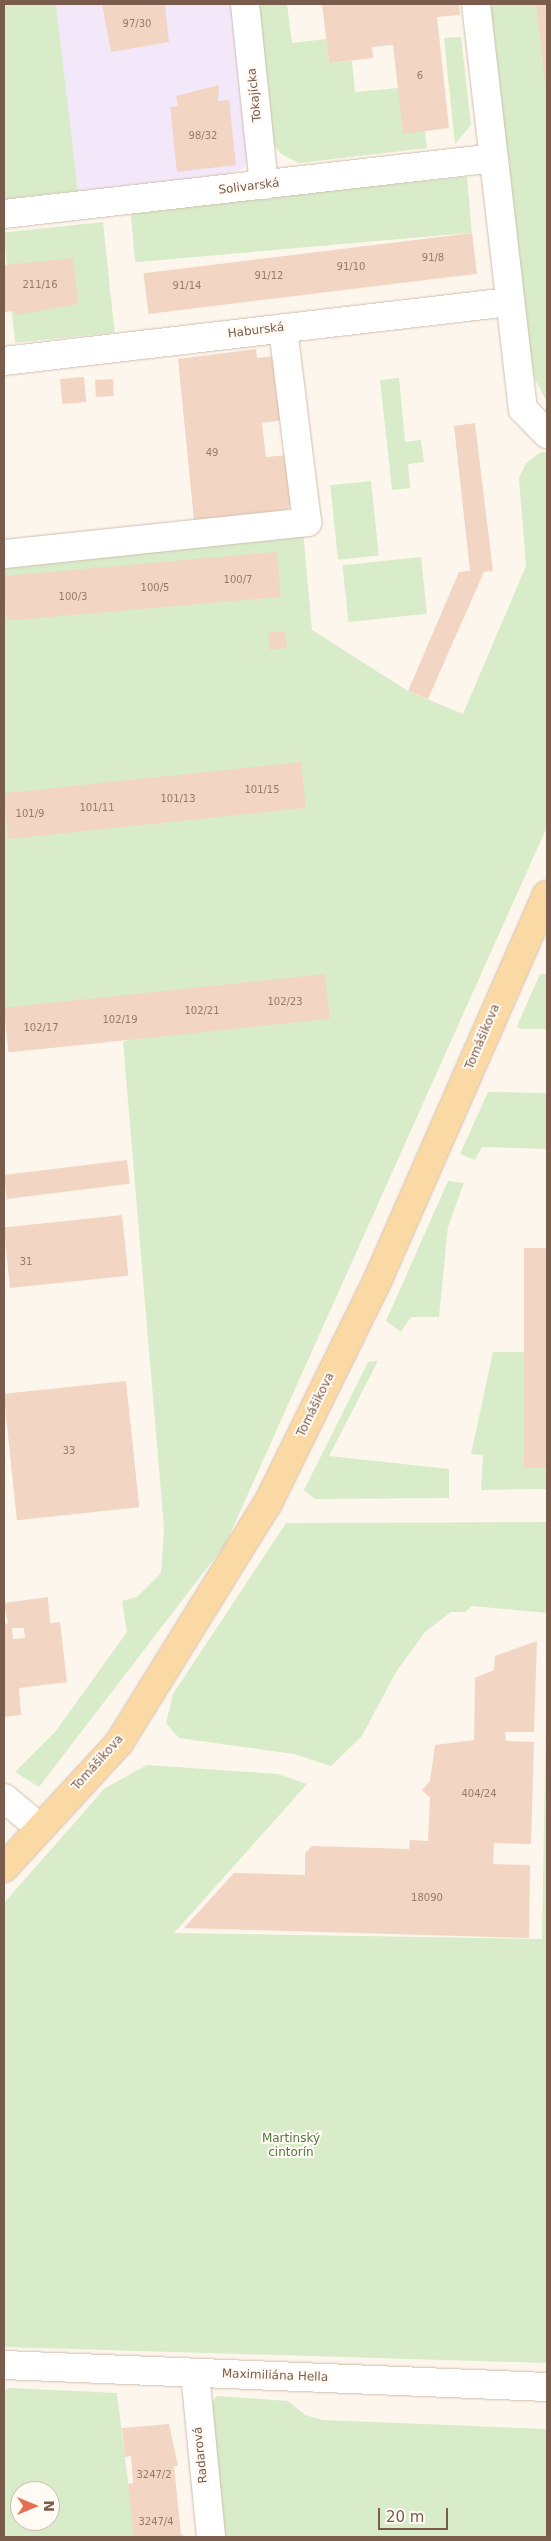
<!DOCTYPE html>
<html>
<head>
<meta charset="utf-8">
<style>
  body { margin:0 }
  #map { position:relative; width:551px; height:2541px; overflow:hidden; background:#fdf6ec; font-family:"DejaVu Sans",sans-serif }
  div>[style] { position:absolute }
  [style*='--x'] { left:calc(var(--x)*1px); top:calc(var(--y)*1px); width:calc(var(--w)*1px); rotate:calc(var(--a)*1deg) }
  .education>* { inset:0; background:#f3e8fa }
  .green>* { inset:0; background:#d8ecc9; transform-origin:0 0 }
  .building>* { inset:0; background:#f3d5c3; transform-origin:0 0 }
  .roads { filter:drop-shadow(0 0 1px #d1beb0) drop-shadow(0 0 1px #d1beb0) }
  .minor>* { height:28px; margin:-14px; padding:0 14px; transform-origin:14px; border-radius:14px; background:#fff }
  .major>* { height:28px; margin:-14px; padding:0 14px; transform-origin:14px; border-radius:14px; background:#fbd9a5 }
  span { translate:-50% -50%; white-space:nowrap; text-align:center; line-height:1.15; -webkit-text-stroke:4px #fffaf3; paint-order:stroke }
  .number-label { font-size:10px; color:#987a6a }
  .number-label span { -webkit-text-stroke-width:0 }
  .street-label { font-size:12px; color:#7a5c4d }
  .park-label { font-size:12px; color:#537a41 }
  .frame { position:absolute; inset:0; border:5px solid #7a5c4d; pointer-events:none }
  .north { position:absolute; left:10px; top:2481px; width:50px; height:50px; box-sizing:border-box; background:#fffaf3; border:1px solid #cabbb1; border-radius:50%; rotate:90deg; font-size:14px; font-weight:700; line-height:20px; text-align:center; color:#7a5c4d }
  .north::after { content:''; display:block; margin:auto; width:18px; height:22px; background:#e76f51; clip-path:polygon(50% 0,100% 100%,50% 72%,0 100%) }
  .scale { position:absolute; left:378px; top:2508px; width:70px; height:22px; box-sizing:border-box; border:2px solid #7a5c4d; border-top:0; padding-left:6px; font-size:15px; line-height:18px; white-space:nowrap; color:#7a5c4d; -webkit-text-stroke:4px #fffaf3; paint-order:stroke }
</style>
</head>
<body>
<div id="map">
  <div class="education">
    <div style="clip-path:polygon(56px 4px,234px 4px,249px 160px,244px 168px,228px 175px,78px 191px)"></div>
  </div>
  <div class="green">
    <div style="clip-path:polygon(4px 4px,56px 4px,78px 191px,4px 199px)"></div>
    <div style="clip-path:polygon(258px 4px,287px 4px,292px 43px,326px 39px,329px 63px,352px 61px,355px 92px,398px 88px,425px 131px,427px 148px,299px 163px,281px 154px,274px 144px)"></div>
    <div style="clip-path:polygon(485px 4px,547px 4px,547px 402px,528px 366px)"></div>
    <div style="clip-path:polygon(461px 37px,471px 125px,455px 144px,444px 38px)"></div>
    <div style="left:467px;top:177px;width:56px;height:338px;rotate:85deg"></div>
    <div style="left:103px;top:222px;width:111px;height:100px;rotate:84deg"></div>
    <div style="clip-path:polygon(399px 378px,405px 442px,421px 440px,424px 462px,408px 464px,410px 488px,392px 490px,380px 380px)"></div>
    <div style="clip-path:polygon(541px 452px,547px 452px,547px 827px,226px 1543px,39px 1787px,15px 1772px,55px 1732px,127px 1632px,122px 1601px,137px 1597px,161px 1573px,164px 1528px,123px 1042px,325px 975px,4px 1010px,4px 563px,303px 531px,312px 630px,408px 691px,463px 714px,526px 566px,519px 478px,526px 463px)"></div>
    <div style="left:371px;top:481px;width:75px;height:41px;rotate:84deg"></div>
    <div style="left:421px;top:557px;width:57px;height:79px;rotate:84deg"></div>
    <div style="clip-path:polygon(540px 974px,547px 974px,547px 1029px,520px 1029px,517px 1026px)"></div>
    <div style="clip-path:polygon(488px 1092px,547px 1093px,547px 1149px,482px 1147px,475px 1160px,460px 1154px)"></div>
    <div style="clip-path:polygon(448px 1181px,464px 1183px,448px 1227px,439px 1317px,411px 1317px,401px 1332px,386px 1321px)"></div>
    <div style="clip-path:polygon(493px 1352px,524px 1352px,525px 1467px,547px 1467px,547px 1489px,481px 1490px,483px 1455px,471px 1454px)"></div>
    <div style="clip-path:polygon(378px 1361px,329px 1456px,449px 1469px,449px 1498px,315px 1499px,304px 1490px,368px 1362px)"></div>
    <div style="clip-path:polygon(547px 1522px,547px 1613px,472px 1606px,465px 1612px,451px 1612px,425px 1632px,396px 1672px,362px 1736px,331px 1766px,294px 1754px,179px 1738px,166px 1723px,173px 1694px,286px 1523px)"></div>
    <div style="clip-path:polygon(547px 1651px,547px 2363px,4px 2347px,4px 1903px,105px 1788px,147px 1765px,278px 1774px,307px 1784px,174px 1933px,542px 1939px)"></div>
    <div style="clip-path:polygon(evenodd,10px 2388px,117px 2393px,135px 2537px,5px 2537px,4px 2390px,10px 2388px,20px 2491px,50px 2491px,50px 2521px,20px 2521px,20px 2491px)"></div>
    <div style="clip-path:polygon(217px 2396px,288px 2401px,305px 2415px,323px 2420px,547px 2429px,547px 2537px,220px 2537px,208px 2407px)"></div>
  </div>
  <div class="building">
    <div style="clip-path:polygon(102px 4px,161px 4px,165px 6px,169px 42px,111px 52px)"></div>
    <div style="clip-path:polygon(322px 4px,459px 4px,460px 15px,437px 17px,449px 128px,403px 134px,393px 45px,372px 47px,373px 58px,329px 63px)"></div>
    <div style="clip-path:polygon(536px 4px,547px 4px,547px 91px,546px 91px)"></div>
    <div style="clip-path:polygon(219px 85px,218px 101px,229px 100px,236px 165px,177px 172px,170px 107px,178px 106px,176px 96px)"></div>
    <div style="left:472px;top:233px;width:41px;height:331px;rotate:83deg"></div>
    <div style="clip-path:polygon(73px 258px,78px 304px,16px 315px,15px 311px,4px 312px,4px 265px)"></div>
    <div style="clip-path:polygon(256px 349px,257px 358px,276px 356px,284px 420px,262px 423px,266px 457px,289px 455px,293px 502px,277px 521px,195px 530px,178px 359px)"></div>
    <div style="left:84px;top:377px;width:25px;height:24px;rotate:85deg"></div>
    <div style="left:113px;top:379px;width:17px;height:18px;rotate:87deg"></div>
    <div style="clip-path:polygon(475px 423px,493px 571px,484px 572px,428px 699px,408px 691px,459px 572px,470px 571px,454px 426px)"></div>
    <div style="left:277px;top:552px;width:45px;height:275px;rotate:85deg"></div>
    <div style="left:285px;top:631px;width:17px;height:17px;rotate:83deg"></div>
    <div style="left:301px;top:762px;width:46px;height:299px;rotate:84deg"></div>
    <div style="left:325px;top:974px;width:45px;height:323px;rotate:84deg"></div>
    <div style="left:127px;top:1160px;width:24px;height:124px;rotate:83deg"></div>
    <div style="left:122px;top:1215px;width:61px;height:119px;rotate:84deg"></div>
    <div style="left:524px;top:1248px;width:23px;height:220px"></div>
    <div style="left:126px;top:1381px;width:127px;height:123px;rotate:84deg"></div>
    <div style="clip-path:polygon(evenodd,48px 1597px,50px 1623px,60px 1622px,67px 1682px,19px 1688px,21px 1715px,4px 1717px,4px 1624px,8px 1623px,4px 1603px,48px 1597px,12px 1628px,24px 1628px,25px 1638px,13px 1639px,12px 1628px)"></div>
    <div style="clip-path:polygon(537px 1641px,534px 1732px,505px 1732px,506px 1741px,534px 1742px,531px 1844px,494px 1843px,493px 1864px,530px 1865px,529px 1938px,184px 1928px,234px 1873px,305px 1875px,305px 1853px,312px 1846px,409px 1849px,410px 1840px,428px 1841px,430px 1798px,422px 1790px,430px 1781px,435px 1745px,474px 1740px,475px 1678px,494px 1670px,495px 1656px)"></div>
    <div style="clip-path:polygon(169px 2424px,178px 2466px,174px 2466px,181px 2534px,186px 2537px,134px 2537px,128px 2484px,133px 2483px,131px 2456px,125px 2457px,122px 2428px)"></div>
  </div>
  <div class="roads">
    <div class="minor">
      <div style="--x:245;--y:4;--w:182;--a:84"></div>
      <div style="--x:476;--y:4;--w:408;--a:83.4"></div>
      <div style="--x:523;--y:409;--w:35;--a:46"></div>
      <div style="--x:4;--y:214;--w:492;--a:-6.5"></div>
      <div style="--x:4;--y:361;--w:508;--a:-6.66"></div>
      <div style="--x:4;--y:554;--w:305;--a:-6"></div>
      <div style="--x:307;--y:522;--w:195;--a:-97.1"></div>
      <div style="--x:4;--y:1798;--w:45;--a:39.6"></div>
      <div style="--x:4;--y:2365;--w:543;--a:2.32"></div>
      <div style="--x:195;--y:2373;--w:165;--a:84.4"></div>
    </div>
    <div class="major">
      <div style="--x:4;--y:1868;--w:170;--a:-47.4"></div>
      <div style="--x:119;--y:1743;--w:282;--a:-58.2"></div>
      <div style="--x:268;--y:1503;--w:242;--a:-63.8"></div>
      <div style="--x:375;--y:1286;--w:427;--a:-66.3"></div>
    </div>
  </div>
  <div class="number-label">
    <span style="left:137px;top:24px">97/30</span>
    <span style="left:420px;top:76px">6</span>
    <span style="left:203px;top:136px">98/32</span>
    <span style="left:433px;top:258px">91/8</span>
    <span style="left:351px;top:267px">91/10</span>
    <span style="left:269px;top:276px">91/12</span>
    <span style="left:40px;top:285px">211/16</span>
    <span style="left:187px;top:286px">91/14</span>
    <span style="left:212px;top:453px">49</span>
    <span style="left:238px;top:580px">100/7</span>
    <span style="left:155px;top:588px">100/5</span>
    <span style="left:73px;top:597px">100/3</span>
    <span style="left:262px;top:790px">101/15</span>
    <span style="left:178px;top:799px">101/13</span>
    <span style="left:97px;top:808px">101/11</span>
    <span style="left:30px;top:814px">101/9</span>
    <span style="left:285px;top:1002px">102/23</span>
    <span style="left:202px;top:1011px">102/21</span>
    <span style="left:120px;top:1020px">102/19</span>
    <span style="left:41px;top:1028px">102/17</span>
    <span style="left:26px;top:1262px">31</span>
    <span style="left:69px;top:1451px">33</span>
    <span style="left:479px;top:1794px">404/24</span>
    <span style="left:427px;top:1898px">18090</span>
    <span style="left:154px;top:2475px">3247/2</span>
    <span style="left:156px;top:2522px">3247/4</span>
  </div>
  <div class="street-label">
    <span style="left:255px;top:95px;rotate:-96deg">Tokajícka</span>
    <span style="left:249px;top:187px;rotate:-7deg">Solivarská</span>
    <span style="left:256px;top:331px;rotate:-7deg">Haburská</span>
    <span style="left:483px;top:1037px;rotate:-67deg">Tomášikova</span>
    <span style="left:316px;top:1405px;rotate:-64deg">Tomášikova</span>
    <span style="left:98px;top:1763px;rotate:-48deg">Tomášikova</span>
    <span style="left:275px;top:2376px;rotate:2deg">Maximiliána Hella</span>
    <span style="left:201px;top:2455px;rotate:-96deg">Radarová</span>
  </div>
  <div class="park-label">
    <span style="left:291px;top:2146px">Martinský<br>cintorín</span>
  </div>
  <div class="frame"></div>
  <div class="north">N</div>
  <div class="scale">20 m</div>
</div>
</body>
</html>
